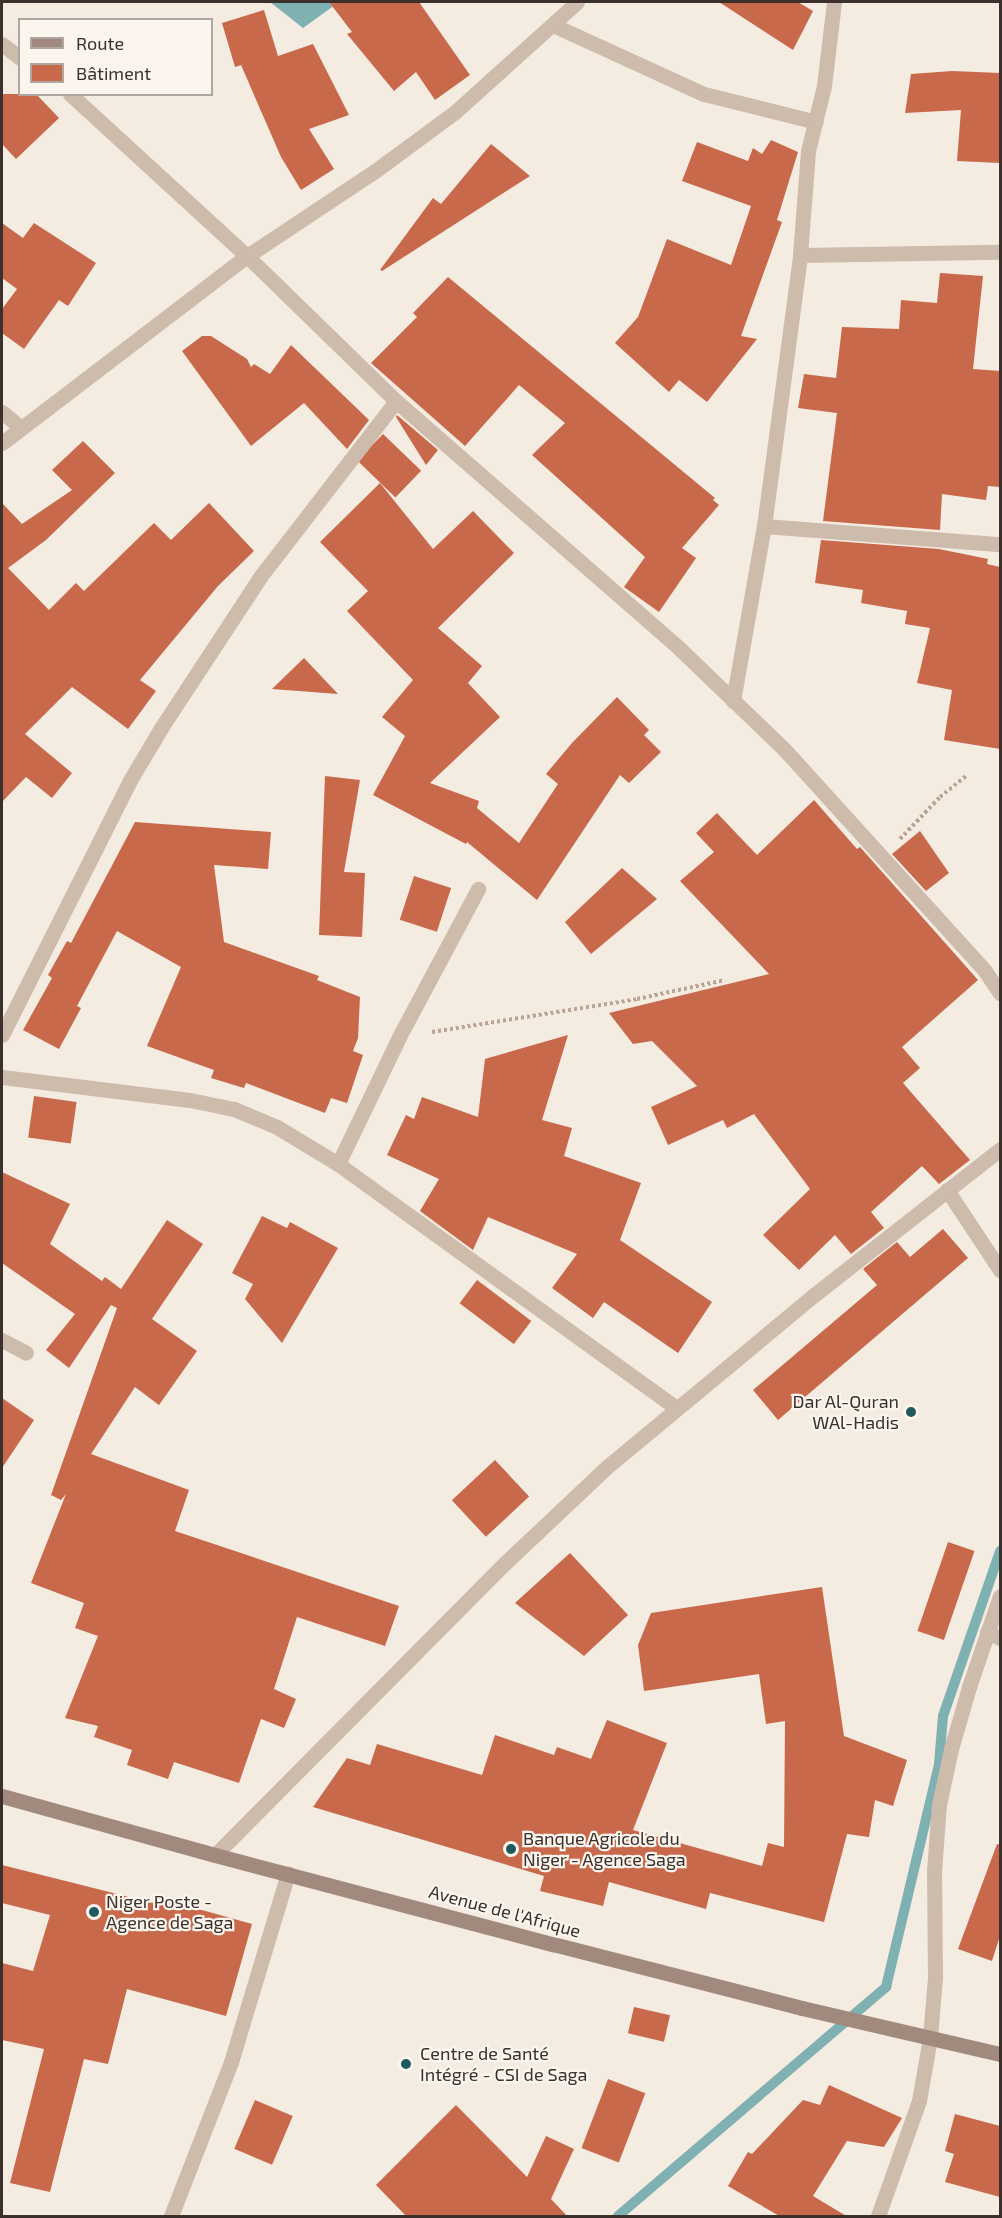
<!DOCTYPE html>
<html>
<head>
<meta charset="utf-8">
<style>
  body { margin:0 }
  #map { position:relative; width:1002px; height:2218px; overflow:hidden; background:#f4ebe1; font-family:"Exo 2",sans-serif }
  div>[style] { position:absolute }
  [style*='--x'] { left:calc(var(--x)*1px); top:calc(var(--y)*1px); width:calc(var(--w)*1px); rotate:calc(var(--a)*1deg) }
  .water>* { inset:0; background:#7fb0b2 }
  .stream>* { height:10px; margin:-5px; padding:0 5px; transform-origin:5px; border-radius:5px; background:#7fb0b2 }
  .building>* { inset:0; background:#c8694b; transform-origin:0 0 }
  .path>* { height:4px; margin-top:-2px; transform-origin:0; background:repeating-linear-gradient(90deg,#b9a596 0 3px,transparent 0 6px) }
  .lane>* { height:15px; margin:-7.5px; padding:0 7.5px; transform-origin:7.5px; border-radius:7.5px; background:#cdbbac }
  .street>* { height:15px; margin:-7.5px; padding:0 7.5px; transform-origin:7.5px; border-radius:7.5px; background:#cdbbac }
  .secondary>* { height:15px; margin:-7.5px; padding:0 7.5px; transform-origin:7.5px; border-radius:7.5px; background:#a18a7d }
  .dots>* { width:16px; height:16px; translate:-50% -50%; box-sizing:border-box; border:3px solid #fbf5ee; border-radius:50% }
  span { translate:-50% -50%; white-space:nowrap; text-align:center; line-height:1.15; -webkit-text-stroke:4.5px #fbf5ee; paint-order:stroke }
  .poi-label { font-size:18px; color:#3b302b }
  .right { translate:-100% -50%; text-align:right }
  .left { translate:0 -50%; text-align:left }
  .street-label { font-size:18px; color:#3b302b }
  .frame { position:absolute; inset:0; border:3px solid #3b302b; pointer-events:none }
  .legend { position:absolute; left:18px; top:18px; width:195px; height:78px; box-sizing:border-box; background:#fbf5ee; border:2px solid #aea6a0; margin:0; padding:8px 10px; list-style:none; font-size:18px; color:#3b302b }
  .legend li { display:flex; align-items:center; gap:12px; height:30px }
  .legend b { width:30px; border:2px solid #aea6a0 }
</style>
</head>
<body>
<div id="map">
  <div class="water">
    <div style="clip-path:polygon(270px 2px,339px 2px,303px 28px)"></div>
  </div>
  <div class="stream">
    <div style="--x:618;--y:2216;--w:353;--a:-40.5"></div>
    <div style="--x:886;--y:1987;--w:229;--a:-76.6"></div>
    <div style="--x:939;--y:1764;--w:48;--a:-85.2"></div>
    <div style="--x:943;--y:1716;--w:175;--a:-70.9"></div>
  </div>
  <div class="building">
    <div style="clip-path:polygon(329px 2px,419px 2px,470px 75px,435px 100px,416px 72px,394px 91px,347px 34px,352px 32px)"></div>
    <div style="clip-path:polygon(719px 2px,798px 2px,813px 11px,793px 50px)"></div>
    <div style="clip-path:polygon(264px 10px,278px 56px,313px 44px,349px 115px,309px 129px,334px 169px,301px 190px,281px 157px,241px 65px,235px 67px,222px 23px)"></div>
    <div style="clip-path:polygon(952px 71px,1000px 73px,1000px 163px,957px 161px,961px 110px,905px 113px,911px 74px)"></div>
    <div style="clip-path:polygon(2px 94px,36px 94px,59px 118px,16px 159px,2px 144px)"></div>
    <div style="clip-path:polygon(771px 140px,798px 152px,777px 220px,782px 222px,741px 336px,757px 339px,707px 402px,679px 380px,669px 392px,615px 343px,638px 317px,667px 239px,731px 265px,751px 206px,682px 181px,697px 142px,748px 161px,753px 148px,762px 154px)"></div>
    <div style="clip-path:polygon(491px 144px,530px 176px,382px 271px,380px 270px,433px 198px,441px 204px)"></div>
    <div style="clip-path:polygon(2px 223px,23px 238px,34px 223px,96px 263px,68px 306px,59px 300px,24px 349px,2px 333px,2px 309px,17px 289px,2px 278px)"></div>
    <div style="clip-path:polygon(940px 273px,983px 276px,973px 369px,1000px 371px,1000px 487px,988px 486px,986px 500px,942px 494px,940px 530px,823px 521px,837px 413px,798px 408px,804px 374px,836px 378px,842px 327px,899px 329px,901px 300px,937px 303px)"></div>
    <div style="clip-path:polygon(448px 277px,715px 498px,713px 500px,719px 505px,682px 548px,696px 558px,659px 612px,624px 587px,645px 557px,532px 455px,565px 423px,519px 385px,465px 446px,371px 363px,417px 317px,413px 313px)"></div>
    <div style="clip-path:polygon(202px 336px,211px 336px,247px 359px,251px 367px,254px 364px,270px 374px,291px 345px,369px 420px,347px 449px,304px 403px,251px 446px,182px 351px)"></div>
    <div style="clip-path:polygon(397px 415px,438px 450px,426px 465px,396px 417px)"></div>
    <div style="left:383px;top:434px;width:53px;height:37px;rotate:44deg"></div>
    <div style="clip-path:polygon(83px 441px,115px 473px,46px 540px,8px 568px,49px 610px,76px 583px,84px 591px,154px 523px,171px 540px,209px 503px,254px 551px,218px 586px,140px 680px,156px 691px,128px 729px,72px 687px,25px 734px,72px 773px,52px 798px,26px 777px,2px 802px,2px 503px,22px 524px,72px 490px,52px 470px)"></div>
    <div style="clip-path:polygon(380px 483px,433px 549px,473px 511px,514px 553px,438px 628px,482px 666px,468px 683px,500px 717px,430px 783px,479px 801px,477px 808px,519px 843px,558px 784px,546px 774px,572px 743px,617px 697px,649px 730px,644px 735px,661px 752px,629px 783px,620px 775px,537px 900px,467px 842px,466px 844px,373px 795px,405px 736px,382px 717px,413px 680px,347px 611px,368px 591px,320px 542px)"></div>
    <div style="clip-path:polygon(821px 540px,939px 549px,988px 559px,987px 564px,1000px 567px,1000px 749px,944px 740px,952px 690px,917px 683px,930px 628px,905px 624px,907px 611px,861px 603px,863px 590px,815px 583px)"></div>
    <div style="clip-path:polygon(304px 658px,338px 694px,272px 689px)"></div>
    <div style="clip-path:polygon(325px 776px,360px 780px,344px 872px,365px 873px,362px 937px,319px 935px)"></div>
    <div style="clip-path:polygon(814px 800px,857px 849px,860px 847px,978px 980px,902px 1047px,920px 1068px,903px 1083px,970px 1160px,939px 1184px,922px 1166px,871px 1212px,884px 1228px,851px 1254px,835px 1235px,799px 1270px,763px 1235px,810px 1189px,754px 1114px,727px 1128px,723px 1120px,668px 1145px,651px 1107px,697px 1086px,652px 1041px,633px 1044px,609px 1013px,769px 974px,680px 881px,714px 852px,696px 833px,717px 813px,757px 855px)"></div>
    <div style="clip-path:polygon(135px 822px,271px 832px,268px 869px,214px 865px,224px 942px,319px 976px,317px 980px,360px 997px,358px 1038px,353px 1051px,363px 1055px,347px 1103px,331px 1098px,325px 1113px,246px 1083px,244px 1088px,211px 1078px,214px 1070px,147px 1046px,181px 967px,117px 931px,77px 1006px,81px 1008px,59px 1049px,23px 1030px,52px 978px,48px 975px,67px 941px,71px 943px)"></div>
    <div style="clip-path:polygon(920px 831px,949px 873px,926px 891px,892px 854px)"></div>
    <div style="clip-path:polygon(622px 868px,657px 899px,591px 954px,565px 922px)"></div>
    <div style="left:414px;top:876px;width:39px;height:46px;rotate:18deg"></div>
    <div style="clip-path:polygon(568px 1035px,542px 1120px,572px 1128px,564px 1156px,641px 1183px,620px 1240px,712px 1302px,678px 1353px,604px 1302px,593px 1318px,552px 1288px,577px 1254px,488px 1217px,473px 1250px,420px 1211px,439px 1179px,387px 1155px,406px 1115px,414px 1119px,422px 1097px,478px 1117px,485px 1059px)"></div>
    <div style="left:34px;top:1096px;width:43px;height:42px;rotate:8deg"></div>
    <div style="clip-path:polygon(2px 1172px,70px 1204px,50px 1244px,102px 1281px,105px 1277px,121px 1289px,167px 1220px,203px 1244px,152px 1319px,197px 1351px,159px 1405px,135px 1387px,91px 1454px,189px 1490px,175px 1531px,399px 1606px,385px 1646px,297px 1617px,274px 1689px,296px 1699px,284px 1728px,261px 1719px,239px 1783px,174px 1762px,168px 1779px,127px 1765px,132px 1750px,94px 1737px,98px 1726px,65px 1718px,98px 1636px,75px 1628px,84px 1603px,31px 1583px,66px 1494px,61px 1500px,51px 1495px,117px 1308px,111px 1305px,69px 1368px,46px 1350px,75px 1314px,2px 1263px)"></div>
    <div style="clip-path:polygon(262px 1216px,287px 1228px,290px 1222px,338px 1248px,282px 1343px,245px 1299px,253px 1284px,232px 1273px)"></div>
    <div style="clip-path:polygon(943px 1229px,968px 1258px,778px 1420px,753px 1390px,877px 1285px,863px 1269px,897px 1242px,910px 1257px)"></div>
    <div style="left:477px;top:1280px;width:68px;height:29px;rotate:37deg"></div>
    <div style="clip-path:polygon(2px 1398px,34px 1420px,2px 1468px)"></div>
    <div style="left:495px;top:1460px;width:50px;height:59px;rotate:47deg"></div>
    <div style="left:948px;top:1542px;width:28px;height:94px;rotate:19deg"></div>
    <div style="clip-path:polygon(570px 1553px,628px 1615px,584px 1656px,515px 1603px)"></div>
    <div style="clip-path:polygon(822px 1587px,844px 1736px,907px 1760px,893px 1806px,875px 1800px,869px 1837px,847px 1834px,824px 1922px,710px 1893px,706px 1909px,609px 1882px,603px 1906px,540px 1891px,544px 1876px,313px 1807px,347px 1758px,370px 1765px,377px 1744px,482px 1775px,495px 1735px,554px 1755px,557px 1747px,591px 1759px,607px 1720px,667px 1743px,633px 1830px,762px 1866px,768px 1843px,784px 1847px,785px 1721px,766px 1724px,759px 1674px,644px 1691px,638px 1645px,651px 1613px)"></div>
    <div style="clip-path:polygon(997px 1844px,1000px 1845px,1000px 1936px,992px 1961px,958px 1949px)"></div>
    <div style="clip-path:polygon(2px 1865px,157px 1904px,159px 1898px,252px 1924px,226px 2016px,127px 1989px,108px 2064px,84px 2059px,50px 2192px,10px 2183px,44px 2049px,2px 2040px,2px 1963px,33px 1971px,50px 1915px,2px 1903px)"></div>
    <div style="left:634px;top:2007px;width:37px;height:27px;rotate:13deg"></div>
    <div style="left:608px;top:2079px;width:40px;height:74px;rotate:21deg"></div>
    <div style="clip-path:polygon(829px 2085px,902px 2118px,884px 2147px,847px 2141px,813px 2196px,848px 2217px,781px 2217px,728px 2186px,748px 2152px,752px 2154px,803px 2100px,820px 2105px)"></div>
    <div style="left:255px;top:2100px;width:41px;height:53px;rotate:23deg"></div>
    <div style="clip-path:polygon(456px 2105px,527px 2177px,546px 2136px,574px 2149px,551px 2199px,568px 2217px,407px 2217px,376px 2185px)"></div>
    <div style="clip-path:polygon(955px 2114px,1000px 2126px,1000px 2197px,945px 2182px,954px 2154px,945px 2151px)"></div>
  </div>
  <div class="path">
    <div style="--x:900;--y:839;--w:58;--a:-46.4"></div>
    <div style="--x:940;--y:797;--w:35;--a:-39"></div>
    <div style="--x:432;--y:1032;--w:208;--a:-9.1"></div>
    <div style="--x:637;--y:999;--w:90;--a:-12.2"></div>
  </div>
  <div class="lane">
    <div style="--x:987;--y:1632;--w:14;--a:25"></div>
  </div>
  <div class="street">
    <div style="--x:553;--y:25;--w:166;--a:24.6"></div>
    <div style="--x:704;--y:94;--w:115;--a:14"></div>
    <div style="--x:2;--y:44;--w:23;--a:38"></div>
    <div style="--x:70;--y:94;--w:240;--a:42.5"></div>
    <div style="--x:247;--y:256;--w:208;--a:44.2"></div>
    <div style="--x:396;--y:401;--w:377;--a:41.1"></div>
    <div style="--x:680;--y:649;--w:144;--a:43.9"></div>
    <div style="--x:784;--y:749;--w:299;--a:47.8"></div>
    <div style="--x:985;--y:971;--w:27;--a:56"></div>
    <div style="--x:800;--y:255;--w:200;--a:-0.9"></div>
    <div style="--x:2;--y:412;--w:25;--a:40"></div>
    <div style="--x:2;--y:443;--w:308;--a:-37.4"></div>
    <div style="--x:247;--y:256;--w:154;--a:-33.6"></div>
    <div style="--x:375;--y:171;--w:99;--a:-36.4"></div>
    <div style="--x:455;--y:112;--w:164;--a:-42"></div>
    <div style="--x:764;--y:526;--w:237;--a:4.4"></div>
    <div style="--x:733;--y:701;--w:178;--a:-80"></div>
    <div style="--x:764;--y:526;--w:273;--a:-82.4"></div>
    <div style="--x:800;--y:255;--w:104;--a:-85.6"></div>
    <div style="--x:808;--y:151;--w:67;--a:-76.2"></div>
    <div style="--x:824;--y:86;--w:85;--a:-83.2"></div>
    <div style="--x:2;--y:1035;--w:283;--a:-63.3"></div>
    <div style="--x:129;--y:782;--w:63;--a:-59.3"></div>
    <div style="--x:161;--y:728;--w:181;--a:-56.7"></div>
    <div style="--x:260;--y:577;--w:222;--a:-52.3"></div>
    <div style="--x:2;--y:1077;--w:189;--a:7"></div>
    <div style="--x:190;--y:1100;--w:45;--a:11.6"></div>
    <div style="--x:234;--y:1109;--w:47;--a:22.7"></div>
    <div style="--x:277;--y:1127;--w:71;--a:31.2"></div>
    <div style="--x:338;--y:1164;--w:417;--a:35.8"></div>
    <div style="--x:338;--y:1164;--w:141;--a:-64.3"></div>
    <div style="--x:399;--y:1037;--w:168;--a:-61.9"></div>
    <div style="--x:947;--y:1190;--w:96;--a:56.5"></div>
    <div style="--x:2;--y:1340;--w:27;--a:28"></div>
    <div style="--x:215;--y:1855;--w:412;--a:-45.2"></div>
    <div style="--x:505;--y:1563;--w:141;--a:-43.3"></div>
    <div style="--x:608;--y:1466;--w:268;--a:-39.7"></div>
    <div style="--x:814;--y:1295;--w:236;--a:-38.1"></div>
    <div style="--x:171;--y:2216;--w:165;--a:-68.7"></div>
    <div style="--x:231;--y:2062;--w:197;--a:-73.2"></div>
    <div style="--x:878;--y:2216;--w:122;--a:-70.4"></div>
    <div style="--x:919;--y:2101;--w:65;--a:-80.2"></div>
    <div style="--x:930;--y:2037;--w:59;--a:-85.2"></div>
    <div style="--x:935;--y:1978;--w:107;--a:-90.5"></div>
    <div style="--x:934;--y:1871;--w:66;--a:-85.7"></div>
    <div style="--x:939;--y:1805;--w:57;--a:-77.9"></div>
    <div style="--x:951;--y:1749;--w:65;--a:-73.8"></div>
    <div style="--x:969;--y:1687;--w:96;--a:-71.2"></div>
  </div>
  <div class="secondary">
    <div style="--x:2;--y:1796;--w:221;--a:15.5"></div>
    <div style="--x:215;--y:1855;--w:350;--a:14.8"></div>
    <div style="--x:553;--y:1944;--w:257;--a:14.4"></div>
    <div style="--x:802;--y:2008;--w:203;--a:13.1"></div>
  </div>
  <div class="dots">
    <div style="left:911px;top:1412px;background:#1f5a5e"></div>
    <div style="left:511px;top:1849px;background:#1f5a5e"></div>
    <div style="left:94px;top:1912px;background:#1f5a5e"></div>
    <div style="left:406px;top:2064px;background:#1f5a5e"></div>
  </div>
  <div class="poi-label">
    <span class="right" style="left:899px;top:1412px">Dar Al-Quran<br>WAl-Hadis</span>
    <span class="left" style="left:523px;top:1849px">Banque Agricole du<br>Niger - Agence Saga</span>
    <span class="left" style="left:106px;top:1912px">Niger Poste -<br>Agence de Saga</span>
    <span class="left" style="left:420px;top:2064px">Centre de Santé<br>Intégré - CSI de Saga</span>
  </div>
  <div class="street-label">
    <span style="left:505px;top:1911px;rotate:15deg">Avenue de l'Afrique</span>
  </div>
  <div class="frame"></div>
  <ul class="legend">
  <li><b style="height:8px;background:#a18a7d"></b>Route</li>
  <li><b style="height:16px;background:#c8694b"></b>Bâtiment</li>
  </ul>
</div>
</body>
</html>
